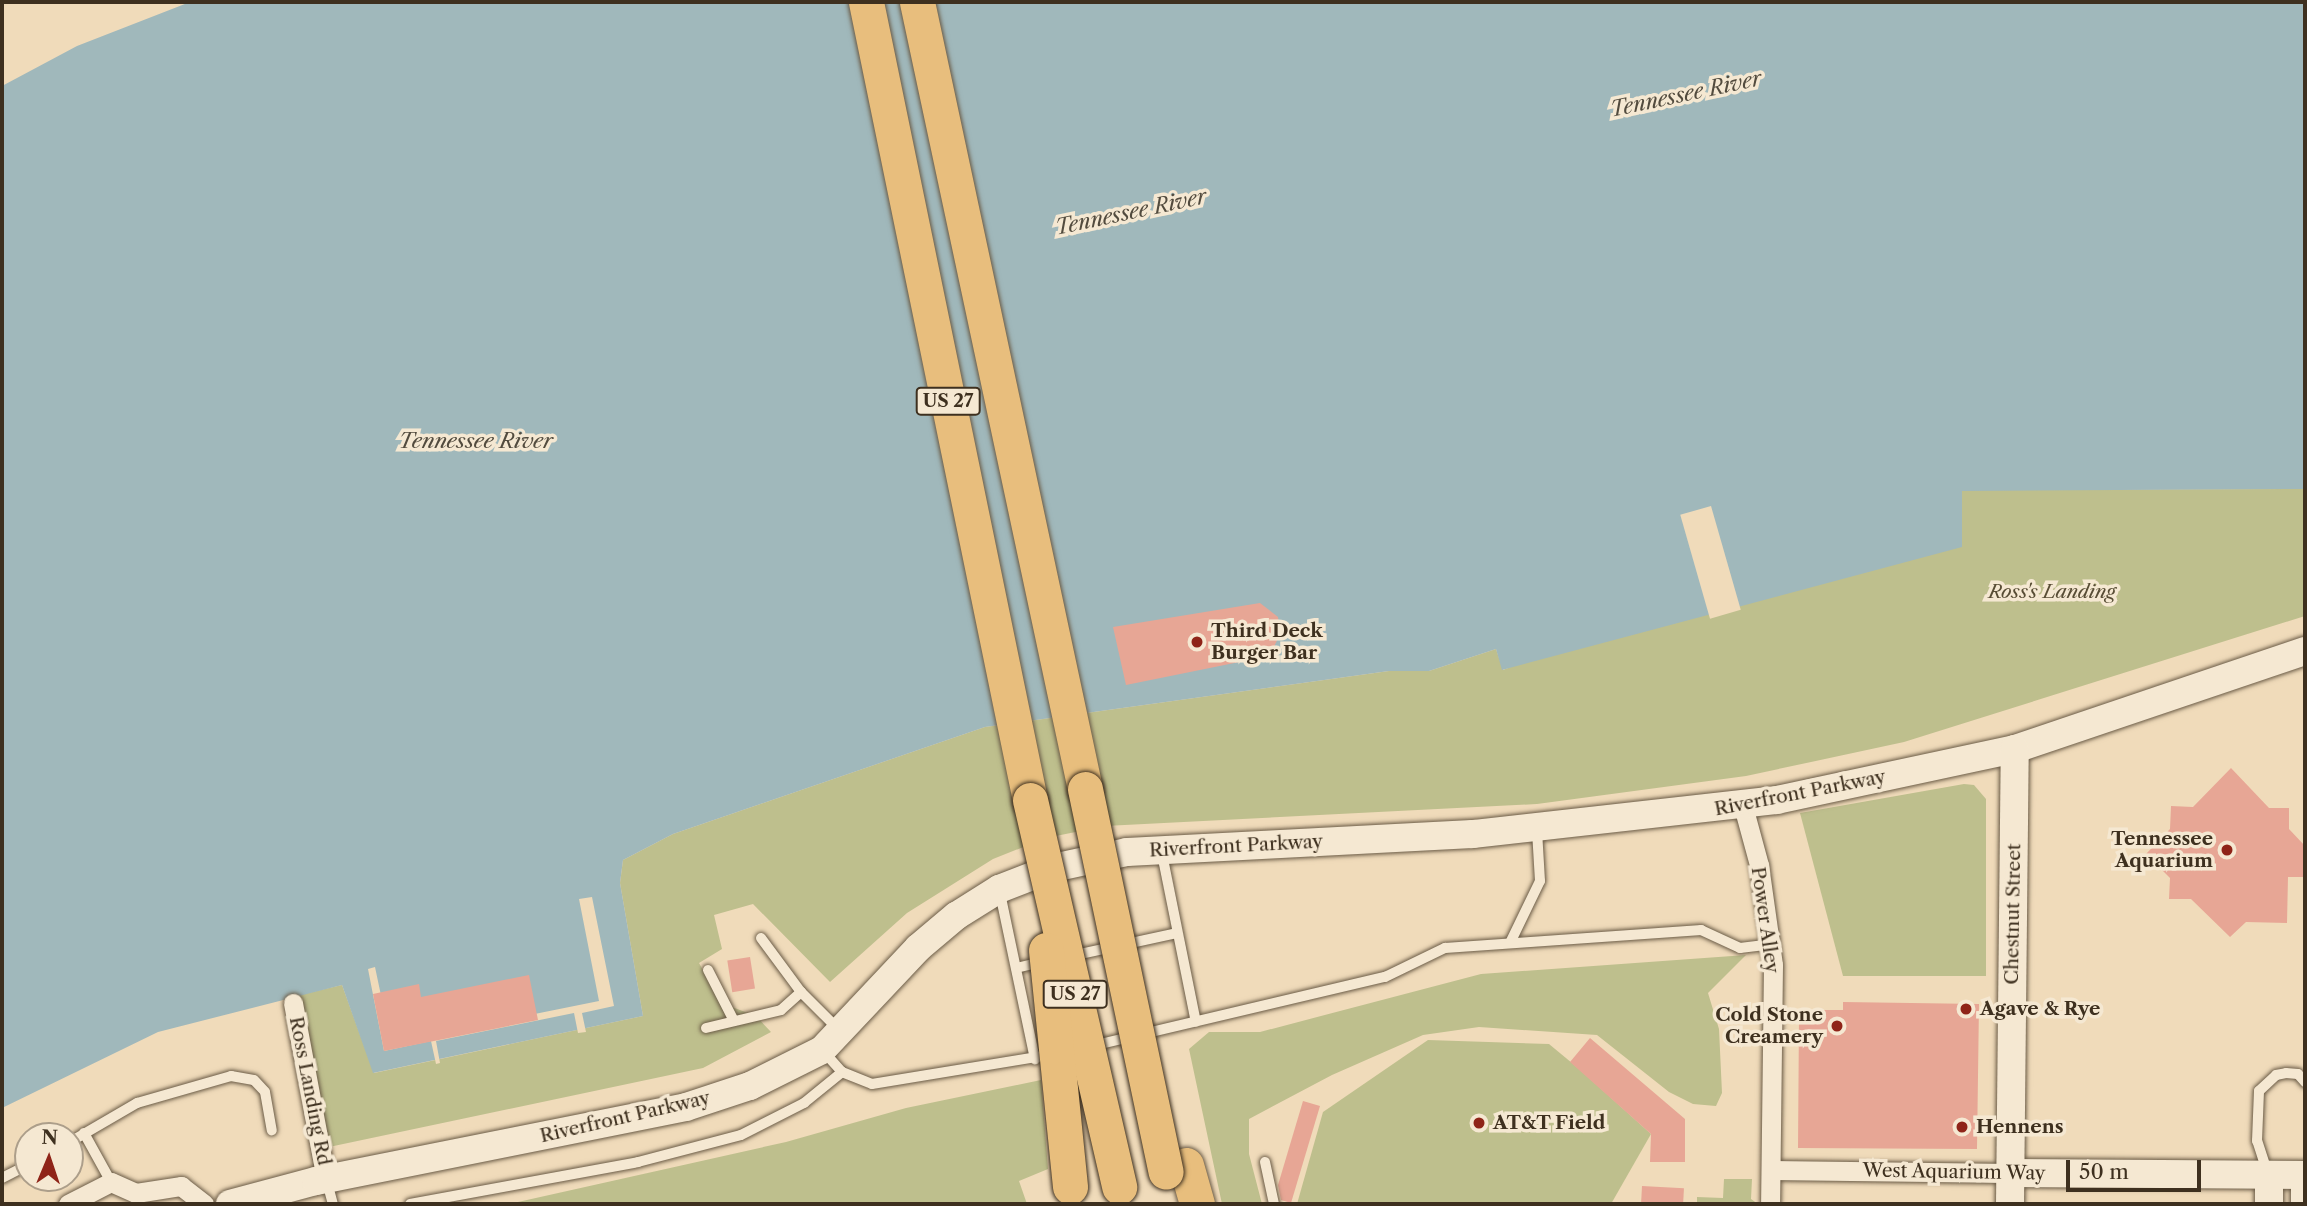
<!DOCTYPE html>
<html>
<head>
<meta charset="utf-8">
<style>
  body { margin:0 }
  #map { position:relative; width:2307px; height:1206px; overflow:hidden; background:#f0dbba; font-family:"Libre Caslon Text",serif }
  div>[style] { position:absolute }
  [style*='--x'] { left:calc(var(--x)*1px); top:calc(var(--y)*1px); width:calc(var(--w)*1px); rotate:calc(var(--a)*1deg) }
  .green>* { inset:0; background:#bebf8d }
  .water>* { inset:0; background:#a0b8bb }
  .pier>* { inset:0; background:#f0dbba; transform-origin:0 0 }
  .building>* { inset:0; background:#e7a695; transform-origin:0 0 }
  .roads { filter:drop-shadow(0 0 2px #6a5b46) drop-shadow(0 0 2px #6a5b46) }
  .lane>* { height:10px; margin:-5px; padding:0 5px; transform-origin:5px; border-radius:5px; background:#f5e8d2 }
  .street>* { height:19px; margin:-9.5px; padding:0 9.5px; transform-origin:9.5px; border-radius:9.5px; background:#f5e8d2 }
  .secondary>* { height:28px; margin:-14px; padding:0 14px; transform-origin:14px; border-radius:14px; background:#f5e8d2 }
  .highway>* { height:35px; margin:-17.5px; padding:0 17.5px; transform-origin:17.5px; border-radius:17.5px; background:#e8be7d }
  .bridges { filter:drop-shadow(0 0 2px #3e301f) drop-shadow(0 0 2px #3e301f) }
  .highway-bridge>* { height:35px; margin:-17.5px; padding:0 17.5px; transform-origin:17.5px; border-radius:17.5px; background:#e8be7d }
  .dots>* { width:19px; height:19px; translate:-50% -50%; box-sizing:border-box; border:4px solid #f5e8d2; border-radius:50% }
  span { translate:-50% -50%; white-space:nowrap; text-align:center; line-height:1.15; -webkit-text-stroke:7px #f5e8d2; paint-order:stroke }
  .shield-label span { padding:2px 5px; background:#f5e8d2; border:2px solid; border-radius:5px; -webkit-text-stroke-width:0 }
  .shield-label { font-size:18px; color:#3e301f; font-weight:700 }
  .park-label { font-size:19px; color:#584d35; font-style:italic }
  .poi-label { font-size:19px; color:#3e301f; font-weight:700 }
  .left { translate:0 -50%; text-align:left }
  .right { translate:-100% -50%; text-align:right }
  .street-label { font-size:19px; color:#3e301f }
  .water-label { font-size:21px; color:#524b3e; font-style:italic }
  .frame { position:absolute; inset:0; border:4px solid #3e301f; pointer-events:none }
  .north { position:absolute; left:14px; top:1122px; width:70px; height:70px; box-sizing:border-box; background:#f5e8d2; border:2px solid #ac9e8a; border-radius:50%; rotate:2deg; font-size:19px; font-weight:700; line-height:28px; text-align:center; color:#3e301f }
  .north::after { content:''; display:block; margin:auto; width:24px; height:32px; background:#8f2418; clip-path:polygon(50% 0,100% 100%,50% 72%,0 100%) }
  .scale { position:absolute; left:2066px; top:1160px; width:135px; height:32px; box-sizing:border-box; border:4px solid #3e301f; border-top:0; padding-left:9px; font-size:21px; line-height:24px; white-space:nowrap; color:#3e301f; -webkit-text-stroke:5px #f5e8d2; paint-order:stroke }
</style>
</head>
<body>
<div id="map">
  <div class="green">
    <div style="clip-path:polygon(2305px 489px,2305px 616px,1904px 742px,1746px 776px,1537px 804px,1105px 826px,1046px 838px,993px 859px,907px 913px,830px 982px,753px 904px,714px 915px,722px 949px,699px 963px,721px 1003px,756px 1016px,771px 1032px,703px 1068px,329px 1147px,299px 995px,342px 985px,374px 1073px,643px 1016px,620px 883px,623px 860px,673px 834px,985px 727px,1389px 671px,1429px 671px,1496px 649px,1503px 670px,1962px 490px)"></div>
    <div style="clip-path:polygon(1964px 784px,1974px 785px,1986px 799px,1986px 976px,1843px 976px,1800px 813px)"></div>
    <div style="clip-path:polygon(1746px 955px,1708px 993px,1719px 1029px,1722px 1093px,1716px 1106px,1693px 1104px,1669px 1092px,1597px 1035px,1479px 1027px,1423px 1035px,1332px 1075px,1249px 1119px,1249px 1154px,1262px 1204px,1222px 1204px,1189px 1049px,1209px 1032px,1260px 1032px,1481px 974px)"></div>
    <div style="clip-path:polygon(1428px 1040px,1549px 1044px,1578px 1068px,1651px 1134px,1611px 1204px,1297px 1204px,1323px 1112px)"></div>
    <div style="clip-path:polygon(1041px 1080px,1048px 1169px,1019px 1181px,1027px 1204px,509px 1204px,786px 1142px,906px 1108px)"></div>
    <div style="clip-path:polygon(1724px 1179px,1752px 1179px,1751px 1199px,1758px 1204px,1697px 1204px,1697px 1197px,1723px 1198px)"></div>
  </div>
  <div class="water">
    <div style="clip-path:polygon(190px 2px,2305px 2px,2305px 489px,1962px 491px,1962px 547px,1502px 670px,1496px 649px,1429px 671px,1389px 671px,985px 727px,673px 834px,623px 860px,620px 883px,643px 1016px,373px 1073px,342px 985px,158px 1032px,2px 1108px,2px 86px,77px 46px)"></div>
  </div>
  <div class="pier">
    <div style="left:1711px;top:506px;width:108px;height:32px;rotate:74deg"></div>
    <div style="clip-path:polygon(592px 897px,614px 1006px,582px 1013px,586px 1032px,578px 1033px,574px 1013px,436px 1041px,440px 1063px,436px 1064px,431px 1041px,384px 1051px,368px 969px,375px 967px,391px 1043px,599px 1001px,579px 899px)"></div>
  </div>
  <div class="building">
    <div style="clip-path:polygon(1260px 603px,1278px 617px,1280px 634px,1273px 649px,1259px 658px,1126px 685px,1113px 627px)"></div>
    <div style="clip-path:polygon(2231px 768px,2269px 808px,2289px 808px,2289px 829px,2305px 846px,2305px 877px,2288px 877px,2287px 923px,2246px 922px,2230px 937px,2191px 899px,2169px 899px,2170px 878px,2146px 854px,2170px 829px,2171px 806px,2193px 807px)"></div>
    <div style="left:750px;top:957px;width:32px;height:23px;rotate:81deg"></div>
    <div style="clip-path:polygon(529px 975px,538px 1020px,384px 1051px,373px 994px,419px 984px,421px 997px)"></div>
    <div style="clip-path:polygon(1843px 1002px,1979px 1004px,1977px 1149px,1798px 1148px,1799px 1014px,1801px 1010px,1843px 1010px)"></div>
    <div style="clip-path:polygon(1590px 1038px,1685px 1119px,1685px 1162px,1650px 1162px,1651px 1134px,1570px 1062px)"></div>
    <div style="clip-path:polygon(1303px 1101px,1320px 1106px,1291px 1203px,1281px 1200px,1278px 1185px)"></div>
    <div style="left:1642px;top:1186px;width:42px;height:18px;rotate:3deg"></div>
  </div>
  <div class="roads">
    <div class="lane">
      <div style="--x:1162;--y:854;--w:171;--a:78.6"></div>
      <div style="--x:1000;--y:893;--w:170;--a:78.1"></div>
      <div style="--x:761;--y:938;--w:67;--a:53.5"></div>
      <div style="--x:801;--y:992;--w:51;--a:45"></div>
      <div style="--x:1510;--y:943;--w:69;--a:-64.2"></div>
      <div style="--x:1540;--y:881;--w:51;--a:-93.4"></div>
      <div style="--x:1071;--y:956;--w:108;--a:-12.2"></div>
      <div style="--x:1016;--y:968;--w:28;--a:-13"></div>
      <div style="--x:708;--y:970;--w:57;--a:63"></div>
      <div style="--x:706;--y:1028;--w:77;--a:-13.5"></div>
      <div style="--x:781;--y:1010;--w:27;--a:-42"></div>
      <div style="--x:1092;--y:1046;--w:301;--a:-13.3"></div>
      <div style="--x:1385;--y:977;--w:67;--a:-25.8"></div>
      <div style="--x:1445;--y:948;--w:257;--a:-4"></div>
      <div style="--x:1701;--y:930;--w:43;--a:24.8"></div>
      <div style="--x:1740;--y:948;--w:31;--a:-7"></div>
      <div style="--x:842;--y:1072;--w:32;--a:22"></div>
      <div style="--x:872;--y:1084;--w:180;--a:-9.3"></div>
      <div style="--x:84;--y:1133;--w:56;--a:61.1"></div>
      <div style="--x:70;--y:1142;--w:78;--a:-30.2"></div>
      <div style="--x:137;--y:1103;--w:98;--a:-16"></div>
      <div style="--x:231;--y:1076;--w:23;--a:10"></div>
      <div style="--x:254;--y:1080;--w:16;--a:47"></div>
      <div style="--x:265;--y:1092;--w:39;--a:80"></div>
      <div style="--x:1265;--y:1162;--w:43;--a:77.9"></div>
      <div style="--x:2267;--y:1171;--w:32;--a:-108"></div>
      <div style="--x:2257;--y:1141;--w:50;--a:-87.7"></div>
      <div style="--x:2259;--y:1091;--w:23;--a:-43"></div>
      <div style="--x:2276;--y:1075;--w:10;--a:-11"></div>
      <div style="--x:2286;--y:1073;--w:12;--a:5"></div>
      <div style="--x:2298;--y:1074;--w:11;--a:49"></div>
      <div style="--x:2;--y:1178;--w:29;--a:-27"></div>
      <div style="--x:327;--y:1182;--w:23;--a:75"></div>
      <div style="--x:410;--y:1204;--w:232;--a:-10.4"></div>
      <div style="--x:638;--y:1162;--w:106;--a:-14.7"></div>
      <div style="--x:741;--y:1135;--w:71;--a:-26.9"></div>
      <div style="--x:804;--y:1103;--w:49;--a:-39.2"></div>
      <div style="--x:842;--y:1072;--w:28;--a:-132"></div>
    </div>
    <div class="street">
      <div style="--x:1743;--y:806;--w:61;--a:74.8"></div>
      <div style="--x:1759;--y:865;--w:101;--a:82"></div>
      <div style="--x:1773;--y:965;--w:239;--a:90.7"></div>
      <div style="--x:293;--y:1003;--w:179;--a:79.4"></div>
      <div style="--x:1771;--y:1170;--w:240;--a:0.7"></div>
      <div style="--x:68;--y:1204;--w:48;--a:-27.1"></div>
      <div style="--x:111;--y:1182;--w:27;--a:24"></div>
      <div style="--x:136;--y:1193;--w:46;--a:-8.8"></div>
      <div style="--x:181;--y:1186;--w:29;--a:38"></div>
    </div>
    <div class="secondary">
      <div style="--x:2011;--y:1173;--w:294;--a:0.4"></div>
      <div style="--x:230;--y:1204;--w:89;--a:-15"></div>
      <div style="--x:316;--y:1181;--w:377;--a:-11.3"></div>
      <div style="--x:686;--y:1107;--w:67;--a:-18.2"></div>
      <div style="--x:750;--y:1086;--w:80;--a:-26.6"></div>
      <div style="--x:822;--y:1050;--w:140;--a:-46.7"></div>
      <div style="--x:918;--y:948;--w:50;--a:-40.1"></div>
      <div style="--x:956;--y:916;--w:51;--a:-32.1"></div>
      <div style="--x:999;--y:889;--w:58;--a:-21.3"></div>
      <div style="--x:1053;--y:868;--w:76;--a:-12.2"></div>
      <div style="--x:1127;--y:852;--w:346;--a:-3"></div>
      <div style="--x:1473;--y:834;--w:306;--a:-6.4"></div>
      <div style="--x:1777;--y:800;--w:243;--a:-12.1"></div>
      <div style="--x:2015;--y:749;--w:306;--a:-18.7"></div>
      <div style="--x:2010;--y:1204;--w:455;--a:-89.4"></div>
      <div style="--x:2269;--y:1204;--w:29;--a:-90"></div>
      <div style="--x:2305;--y:1204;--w:29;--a:-90"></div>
    </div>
    <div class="highway">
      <div style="--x:866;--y:2;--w:815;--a:78.39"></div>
      <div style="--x:917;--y:2;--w:805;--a:77.95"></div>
      <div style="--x:1186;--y:1165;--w:41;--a:74.2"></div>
    </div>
  </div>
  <div class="bridges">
    <div class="highway-bridge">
      <div style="--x:1085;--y:789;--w:391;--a:78.1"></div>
      <div style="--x:1030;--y:800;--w:397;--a:77"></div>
      <div style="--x:1046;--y:950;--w:238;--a:84.2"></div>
    </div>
  </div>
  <div class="dots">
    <div style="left:1197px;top:642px;background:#8f2418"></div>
    <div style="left:2227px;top:850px;background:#8f2418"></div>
    <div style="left:1966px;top:1009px;background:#8f2418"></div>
    <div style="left:1837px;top:1026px;background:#8f2418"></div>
    <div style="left:1479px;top:1123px;background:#8f2418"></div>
    <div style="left:1962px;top:1127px;background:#8f2418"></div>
  </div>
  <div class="shield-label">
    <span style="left:948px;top:401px">US 27</span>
    <span style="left:1075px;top:994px">US 27</span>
  </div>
  <div class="park-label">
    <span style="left:2052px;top:592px">Ross's Landing</span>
  </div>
  <div class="poi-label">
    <span class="left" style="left:1211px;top:642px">Third Deck<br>Burger Bar</span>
    <span class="right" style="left:2213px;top:850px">Tennessee<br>Aquarium</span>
    <span class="left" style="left:1980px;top:1009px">Agave &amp; Rye</span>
    <span class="right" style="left:1823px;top:1026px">Cold Stone<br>Creamery</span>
    <span class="left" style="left:1493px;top:1123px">AT&amp;T Field</span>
    <span class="left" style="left:1976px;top:1127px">Hennens</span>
  </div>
  <div class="street-label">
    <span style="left:1800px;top:793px;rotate:-11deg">Riverfront Parkway</span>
    <span style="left:1236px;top:846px;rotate:-3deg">Riverfront Parkway</span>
    <span style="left:2013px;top:914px;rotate:-89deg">Chestnut Street</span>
    <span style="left:1765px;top:920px;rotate:82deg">Power Alley</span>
    <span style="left:310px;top:1091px;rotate:79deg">Ross Landing Rd</span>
    <span style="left:625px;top:1117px;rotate:-13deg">Riverfront Parkway</span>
    <span style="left:1954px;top:1172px;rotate:1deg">West Aquarium Way</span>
  </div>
  <div class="water-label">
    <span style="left:1686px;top:94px;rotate:-12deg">Tennessee River</span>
    <span style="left:1131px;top:212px;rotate:-12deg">Tennessee River</span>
    <span style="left:476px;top:441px">Tennessee River</span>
  </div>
  <div class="frame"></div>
  <div class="north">N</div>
  <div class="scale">50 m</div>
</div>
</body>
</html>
